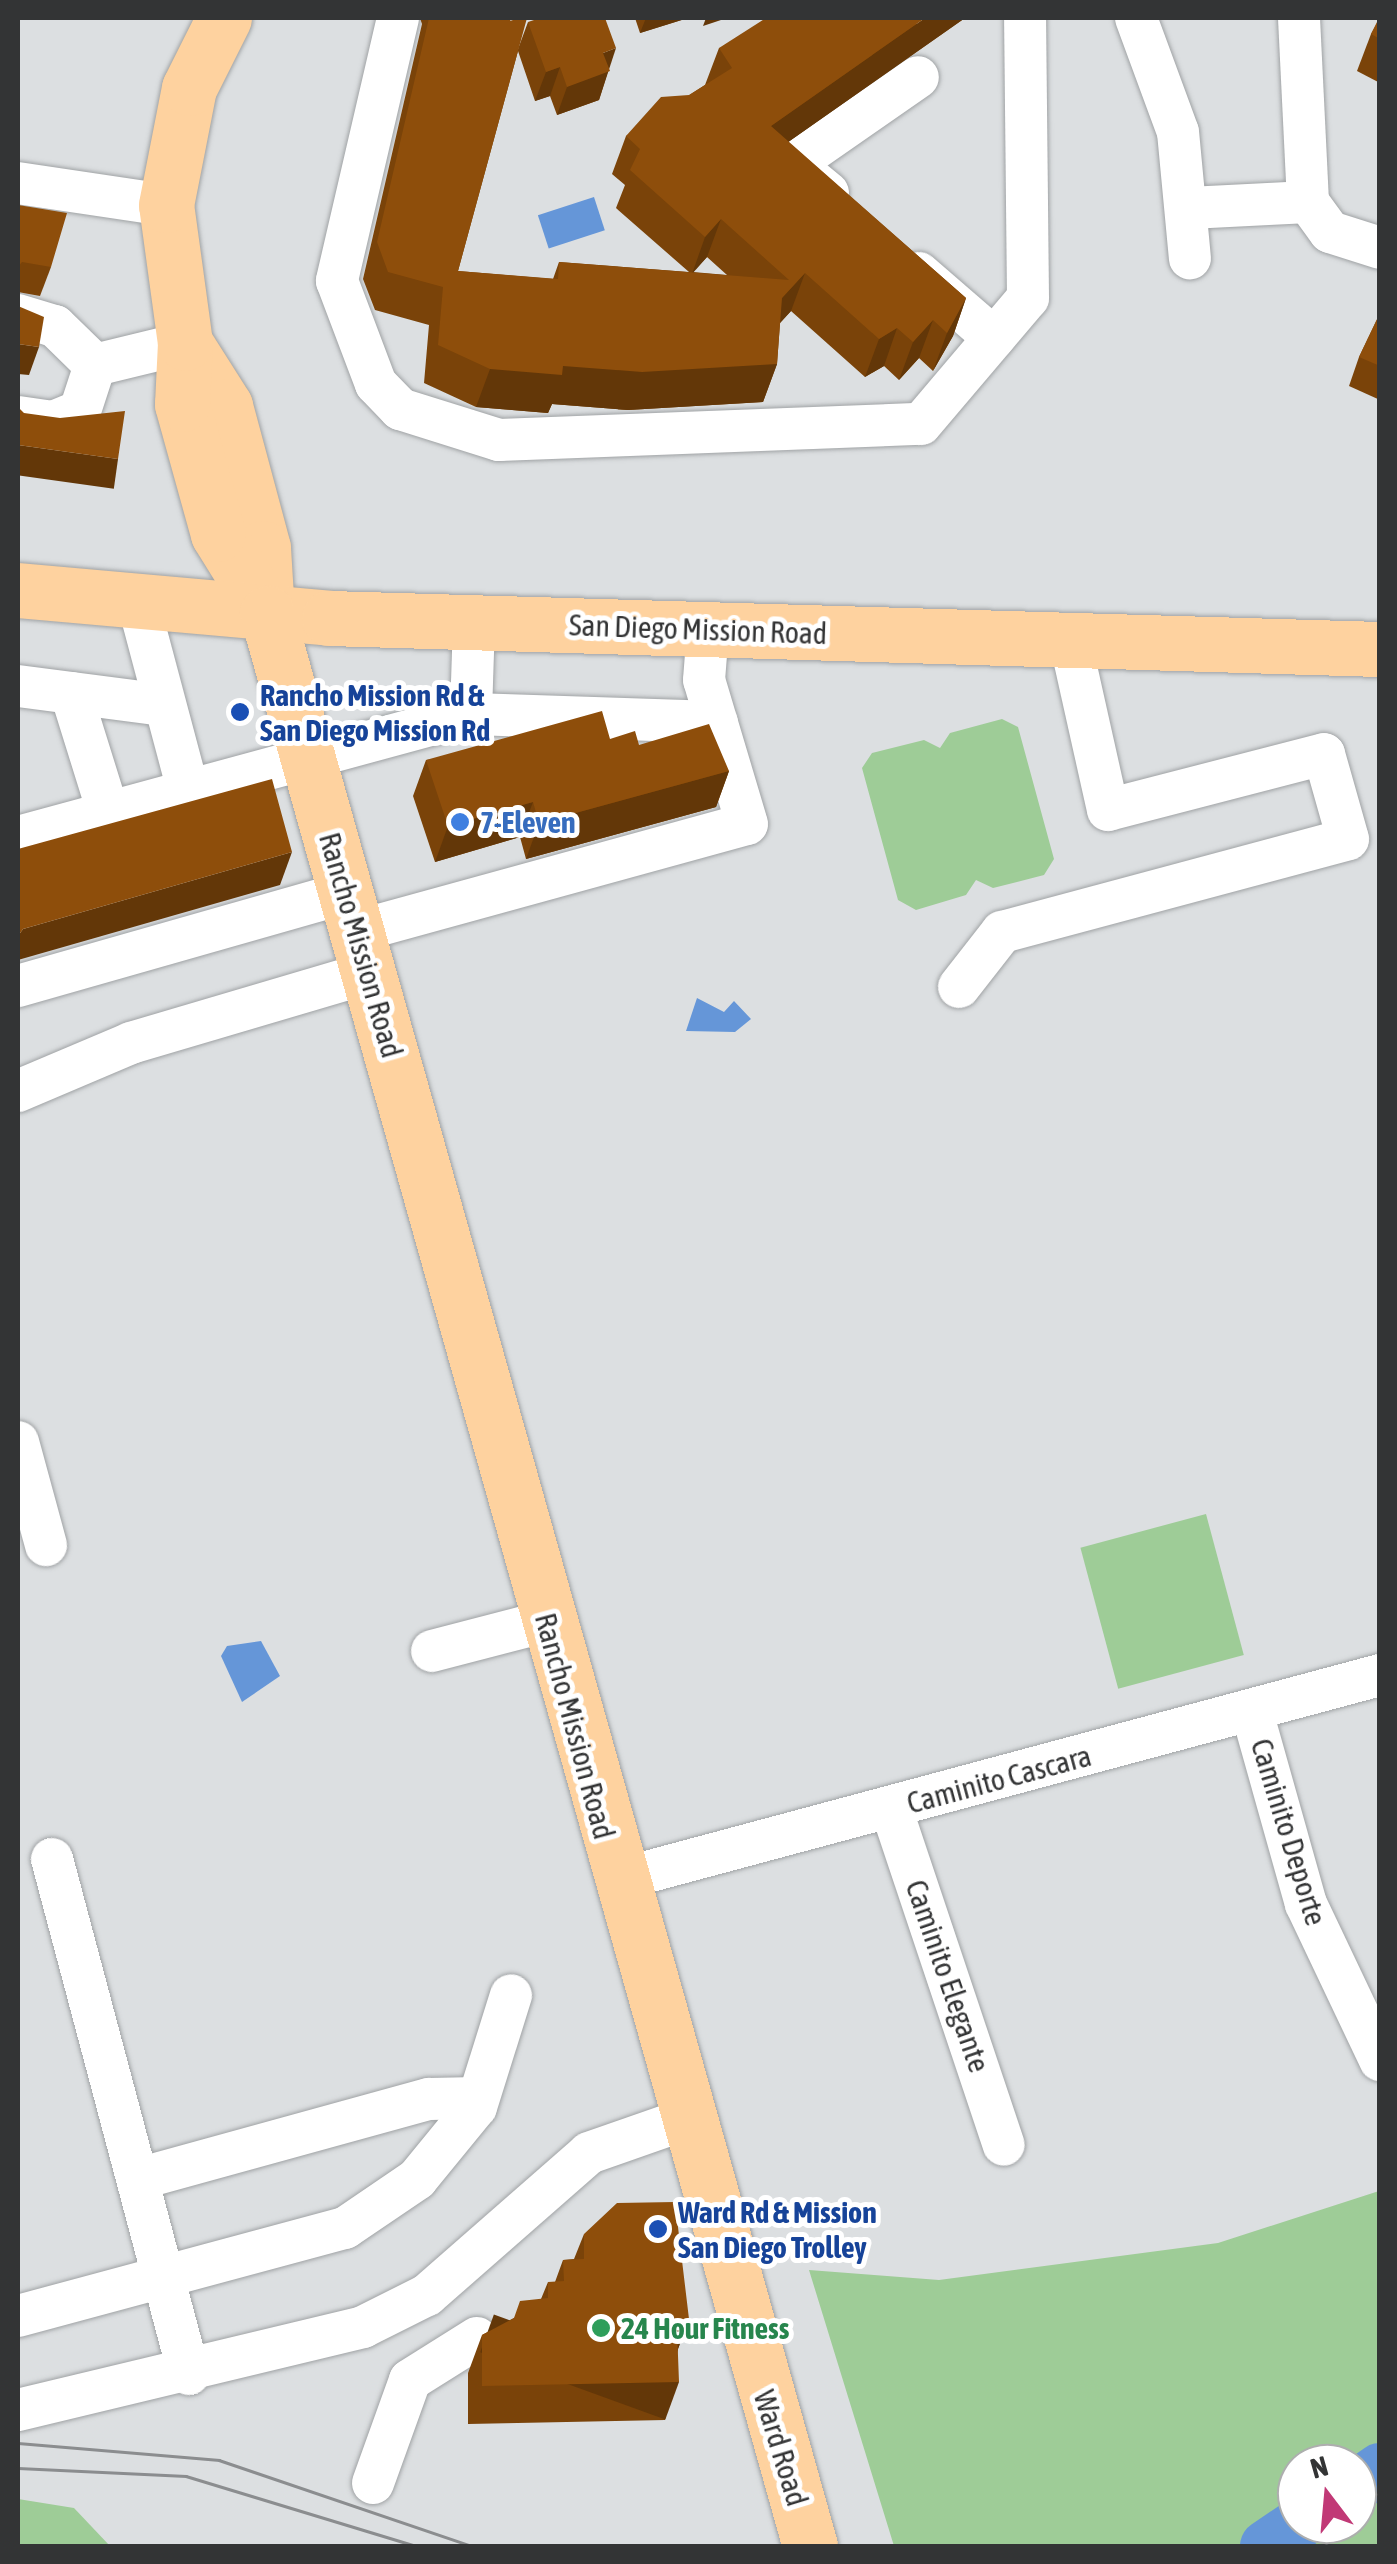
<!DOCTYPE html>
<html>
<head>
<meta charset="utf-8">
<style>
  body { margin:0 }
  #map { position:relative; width:1397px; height:2564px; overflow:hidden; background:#dcdfe1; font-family:"Asap Condensed",sans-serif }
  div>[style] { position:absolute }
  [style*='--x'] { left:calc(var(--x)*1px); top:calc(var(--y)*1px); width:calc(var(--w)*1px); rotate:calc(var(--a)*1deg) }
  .green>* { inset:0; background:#9ecc97; transform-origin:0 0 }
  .water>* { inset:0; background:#6596d8; transform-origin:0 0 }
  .river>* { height:52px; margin:-26px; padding:0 26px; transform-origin:26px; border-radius:26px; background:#6596d8 }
  .roads { filter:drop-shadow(0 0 2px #a0a3a5) drop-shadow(0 0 2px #a0a3a5) }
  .minor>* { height:42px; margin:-21px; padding:0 21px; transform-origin:21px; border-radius:21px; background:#fff }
  .major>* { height:55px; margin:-27.5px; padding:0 27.5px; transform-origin:27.5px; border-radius:27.5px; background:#fed29f }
  .tram>* { height:2.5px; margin:-1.25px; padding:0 1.25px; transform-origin:1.25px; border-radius:1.25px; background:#8b8d8f }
  .wall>* { inset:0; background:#7a4309 }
  .shaded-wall>* { inset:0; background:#633708; transform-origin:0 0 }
  .building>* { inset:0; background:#8e4e0b }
  .dots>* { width:28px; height:28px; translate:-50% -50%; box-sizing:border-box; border:5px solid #fff; border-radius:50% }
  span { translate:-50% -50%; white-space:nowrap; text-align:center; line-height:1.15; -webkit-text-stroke:10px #fff; paint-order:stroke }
  .street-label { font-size:30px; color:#333435 }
  .transit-label { font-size:30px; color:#164399; font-weight:700 }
  .left { translate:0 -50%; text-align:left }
  .shop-label { font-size:30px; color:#366cbe; font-weight:700 }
  .leisure-label { font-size:30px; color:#27864d; font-weight:700 }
  .frame { position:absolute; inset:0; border:20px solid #333435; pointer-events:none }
  .north { position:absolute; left:1277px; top:2444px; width:100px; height:100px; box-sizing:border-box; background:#fff; border:2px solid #adaeae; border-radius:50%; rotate:344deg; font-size:28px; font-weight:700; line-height:40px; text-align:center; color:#333435 }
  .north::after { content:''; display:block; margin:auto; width:35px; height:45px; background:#c13976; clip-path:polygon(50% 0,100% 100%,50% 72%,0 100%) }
</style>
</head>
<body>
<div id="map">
  <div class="green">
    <div style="clip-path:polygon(1002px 719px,1018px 727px,1054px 859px,1044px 875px,993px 888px,976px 880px,966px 895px,916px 910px,898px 900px,862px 768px,872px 753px,924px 740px,940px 748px,950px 733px)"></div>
    <div style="left:1206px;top:1514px;width:146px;height:130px;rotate:75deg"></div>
    <div style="clip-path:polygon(evenodd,1379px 2191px,1379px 2546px,894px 2546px,809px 2270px,939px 2280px,1218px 2243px,1379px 2191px,1297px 2464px,1357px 2464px,1357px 2524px,1297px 2524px,1297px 2464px)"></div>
    <div style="clip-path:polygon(18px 2499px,74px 2508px,110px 2546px,18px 2546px)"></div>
  </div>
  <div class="water">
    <div style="left:594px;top:197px;width:35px;height:59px;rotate:72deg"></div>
    <div style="clip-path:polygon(697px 998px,724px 1012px,734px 1001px,751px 1019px,735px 1032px,686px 1031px)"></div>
    <div style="clip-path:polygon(261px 1641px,280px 1676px,242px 1702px,221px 1656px,227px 1646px)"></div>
  </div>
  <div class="river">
    <div style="--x:1357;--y:2485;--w:28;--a:-35"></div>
    <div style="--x:1266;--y:2546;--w:40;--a:-34"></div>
  </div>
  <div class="roads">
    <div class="minor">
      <div style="--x:398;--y:18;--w:270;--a:103.1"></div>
      <div style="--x:337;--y:281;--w:110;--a:69.3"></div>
      <div style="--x:376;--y:384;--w:35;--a:46"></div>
      <div style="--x:400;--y:409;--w:104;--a:17.4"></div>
      <div style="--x:499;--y:440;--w:422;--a:-2.2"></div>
      <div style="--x:921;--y:424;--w:165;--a:-49.7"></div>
      <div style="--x:1028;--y:298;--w:280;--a:-90.6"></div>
      <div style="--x:1136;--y:18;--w:121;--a:69.8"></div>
      <div style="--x:1178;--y:132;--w:127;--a:84.6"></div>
      <div style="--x:1299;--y:18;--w:184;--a:87.2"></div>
      <div style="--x:18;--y:183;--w:150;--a:8.5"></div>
      <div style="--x:828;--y:193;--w:45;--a:-140.4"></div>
      <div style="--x:793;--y:164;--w:152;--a:-34.8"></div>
      <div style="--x:1189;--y:208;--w:119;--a:-2.9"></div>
      <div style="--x:1308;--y:202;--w:37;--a:54"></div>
      <div style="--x:1330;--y:232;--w:52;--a:17.7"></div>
      <div style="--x:919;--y:273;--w:99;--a:40.9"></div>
      <div style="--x:18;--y:315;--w:39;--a:17"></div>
      <div style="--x:55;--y:326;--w:56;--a:44.3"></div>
      <div style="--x:95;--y:365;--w:48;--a:108.1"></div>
      <div style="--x:80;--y:411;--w:29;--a:158"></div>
      <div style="--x:53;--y:422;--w:35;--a:-172"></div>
      <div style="--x:95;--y:365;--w:93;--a:-13.7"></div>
      <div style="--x:138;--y:602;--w:195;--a:75.1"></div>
      <div style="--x:474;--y:622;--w:92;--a:91.9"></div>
      <div style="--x:471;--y:714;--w:246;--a:1.9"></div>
      <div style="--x:18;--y:686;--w:148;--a:7.4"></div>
      <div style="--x:71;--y:693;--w:125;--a:72.7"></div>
      <div style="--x:18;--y:837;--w:469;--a:-15.2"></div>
      <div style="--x:358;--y:931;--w:403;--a:-15.4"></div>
      <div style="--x:747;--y:824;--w:150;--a:-106.6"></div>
      <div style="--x:704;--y:680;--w:51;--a:-85.5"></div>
      <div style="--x:18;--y:986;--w:342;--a:-15.9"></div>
      <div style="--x:959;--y:987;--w:70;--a:-52"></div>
      <div style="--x:1002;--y:932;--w:358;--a:-15"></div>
      <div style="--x:1348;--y:839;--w:88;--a:-105.8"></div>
      <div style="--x:1324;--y:754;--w:223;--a:165.5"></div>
      <div style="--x:1108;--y:810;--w:174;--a:-102.6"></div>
      <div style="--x:18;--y:1091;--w:123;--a:-23"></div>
      <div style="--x:131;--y:1043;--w:249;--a:-16.5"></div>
      <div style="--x:18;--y:1442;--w:107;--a:74.8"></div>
      <div style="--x:432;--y:1651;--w:119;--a:-14.6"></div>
      <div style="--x:1252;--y:1712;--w:199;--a:74.3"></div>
      <div style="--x:1306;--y:1904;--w:173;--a:64.6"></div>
      <div style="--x:891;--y:1808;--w:355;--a:71.5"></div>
      <div style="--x:52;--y:1859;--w:533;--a:75.1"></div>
      <div style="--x:617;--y:1880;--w:790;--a:-15.04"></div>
      <div style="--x:138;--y:2179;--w:302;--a:-15.4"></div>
      <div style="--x:429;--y:2099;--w:49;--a:-1.2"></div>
      <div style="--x:18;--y:2316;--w:339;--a:-15.1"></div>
      <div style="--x:345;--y:2228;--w:87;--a:-34.2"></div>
      <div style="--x:417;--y:2179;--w:93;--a:-50.7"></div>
      <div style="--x:476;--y:2107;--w:117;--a:-72.6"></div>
      <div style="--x:18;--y:2410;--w:355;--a:-13.5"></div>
      <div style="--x:363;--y:2327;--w:72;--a:-26.6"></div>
      <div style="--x:427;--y:2295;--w:215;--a:-41.2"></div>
      <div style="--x:589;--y:2153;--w:103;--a:-19.3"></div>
      <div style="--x:373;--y:2483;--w:109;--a:-70.2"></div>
      <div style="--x:410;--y:2380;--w:79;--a:-32.1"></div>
    </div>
    <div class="major">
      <div style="--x:185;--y:343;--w:75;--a:57.6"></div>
      <div style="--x:225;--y:406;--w:147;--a:75"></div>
      <div style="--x:263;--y:548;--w:65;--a:86.5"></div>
      <div style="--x:267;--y:613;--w:93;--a:-121.8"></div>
      <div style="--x:218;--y:534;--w:135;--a:-105.5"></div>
      <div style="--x:182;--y:404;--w:61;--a:-87.2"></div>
      <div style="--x:185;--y:343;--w:139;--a:-97.8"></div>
      <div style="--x:166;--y:205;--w:119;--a:-78.9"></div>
      <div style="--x:189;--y:88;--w:78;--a:-63.4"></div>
      <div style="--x:18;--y:590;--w:312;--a:5.1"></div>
      <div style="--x:329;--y:618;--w:1051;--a:1.69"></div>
      <div style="--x:267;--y:613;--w:2008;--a:74.31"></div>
    </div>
  </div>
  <div class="tram">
    <div style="--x:18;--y:2443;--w:202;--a:4.8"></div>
    <div style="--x:219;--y:2460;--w:267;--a:18.8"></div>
    <div style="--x:18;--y:2468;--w:168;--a:2.7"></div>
    <div style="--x:186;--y:2476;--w:241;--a:16.9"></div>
  </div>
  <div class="wall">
    <div style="clip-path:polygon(evenodd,420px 18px,511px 18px,510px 21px,518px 49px,528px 22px,609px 68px,599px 100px,557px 115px,550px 96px,535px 101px,518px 51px,458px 271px,553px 279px,559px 262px,689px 272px,616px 208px,625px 185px,612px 174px,626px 136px,705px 85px,719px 48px,965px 18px,788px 142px,966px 298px,953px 336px,933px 371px,919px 358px,899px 380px,884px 366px,865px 377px,791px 311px,780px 323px,777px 364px,763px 402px,628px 410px,552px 404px,548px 413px,476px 407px,424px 383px,429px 325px,375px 310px,363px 279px,422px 24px,420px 18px,707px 257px,727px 275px,693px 272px,707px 257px)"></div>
    <div style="clip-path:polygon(635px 18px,688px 18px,640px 33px)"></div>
    <div style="clip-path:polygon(1380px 18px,1380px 83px,1357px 71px,1371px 34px)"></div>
    <div style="clip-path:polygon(18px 205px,51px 267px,40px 296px,18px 292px)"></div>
    <div style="clip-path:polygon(1380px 313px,1380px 400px,1349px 386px,1359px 357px)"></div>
    <div style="clip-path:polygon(610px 739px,639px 745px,729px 771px,716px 807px,526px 859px,520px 837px,435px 862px,413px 796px,426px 760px)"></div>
    <div style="clip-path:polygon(584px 2234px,689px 2319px,678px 2349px,665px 2420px,468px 2424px,468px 2373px,482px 2335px,514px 2318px,541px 2299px,548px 2282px,555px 2282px,563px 2260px,574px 2259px)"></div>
  </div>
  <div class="shaded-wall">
    <div style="clip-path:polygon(646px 18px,688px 18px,640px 33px)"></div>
    <div style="clip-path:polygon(706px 18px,727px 18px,703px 26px)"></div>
    <div style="clip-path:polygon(925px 18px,965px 18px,757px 164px,771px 126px)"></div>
    <div style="clip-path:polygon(616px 48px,599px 100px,557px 115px,567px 87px,603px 53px)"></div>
    <div style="clip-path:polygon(560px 67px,550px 96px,535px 101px,546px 72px)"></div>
    <div style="clip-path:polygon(721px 219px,707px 257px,692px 274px,705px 237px)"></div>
    <div style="clip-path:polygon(805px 273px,791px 311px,768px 336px,782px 298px)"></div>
    <div style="clip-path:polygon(966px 298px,953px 336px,933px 371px,947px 333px)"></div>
    <div style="clip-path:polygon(933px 320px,919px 358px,899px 380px,913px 342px)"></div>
    <div style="clip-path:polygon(897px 328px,884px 366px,865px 377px,879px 339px)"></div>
    <div style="clip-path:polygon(18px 344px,39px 347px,29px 375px,18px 374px)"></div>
    <div style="clip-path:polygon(777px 364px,763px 402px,628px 410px,552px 404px,548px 413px,476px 407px,490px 369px,563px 366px)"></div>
    <div style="left:18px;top:445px;width:101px;height:30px;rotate:8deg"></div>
    <div style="clip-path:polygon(729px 771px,716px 807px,526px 859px,539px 823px)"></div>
    <div style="clip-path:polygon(533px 802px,520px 837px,435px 862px,448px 826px)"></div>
    <div style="clip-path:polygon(292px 852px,280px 885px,18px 960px,18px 936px,23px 929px)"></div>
    <div style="clip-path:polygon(689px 2319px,675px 2357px,677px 2329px)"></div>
    <div style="left:679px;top:2382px;width:40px;height:197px;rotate:110deg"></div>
  </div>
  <div class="building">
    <div style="clip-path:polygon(429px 18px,511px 18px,510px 21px,519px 18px,527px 18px,458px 271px,558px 279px,559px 262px,789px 280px,721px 219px,705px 237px,630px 170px,640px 149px,626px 136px,661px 97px,689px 95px,732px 68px,719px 48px,766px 18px,925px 18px,771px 126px,966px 298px,947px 333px,933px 320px,913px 342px,897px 328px,879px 339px,805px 273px,782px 298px,777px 364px,642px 372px,563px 366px,562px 375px,490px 369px,438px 345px,443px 287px,388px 272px,377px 242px)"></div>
    <div style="clip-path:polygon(540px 18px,605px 18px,616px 48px,603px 53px,610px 71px,567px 87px,560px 67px,546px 72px,528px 22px)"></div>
    <div style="clip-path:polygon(1379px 18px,1380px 18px,1380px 39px,1371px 34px)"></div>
    <div style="clip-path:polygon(18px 205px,67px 213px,51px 267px,22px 262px,18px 267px)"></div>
    <div style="clip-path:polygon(18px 306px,44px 317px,39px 347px,18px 344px)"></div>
    <div style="clip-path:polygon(1380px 313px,1380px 366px,1359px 357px)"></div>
    <div style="clip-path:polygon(18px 407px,24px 413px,60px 418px,125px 411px,118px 459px,18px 445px)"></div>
    <div style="clip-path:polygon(602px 711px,610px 739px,635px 731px,639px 745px,709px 724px,729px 771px,539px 823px,533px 802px,448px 826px,426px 760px)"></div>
    <div style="clip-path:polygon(272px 779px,292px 852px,23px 929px,18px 936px,18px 849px)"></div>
    <div style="clip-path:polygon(675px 2202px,689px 2319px,677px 2329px,679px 2382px,482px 2386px,482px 2335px,514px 2318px,520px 2301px,548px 2298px,548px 2282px,564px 2281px,563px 2260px,584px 2259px,584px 2234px,617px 2203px)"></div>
  </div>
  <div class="dots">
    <div style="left:240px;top:712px;background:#1a4fb4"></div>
    <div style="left:460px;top:822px;background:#3f7fe0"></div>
    <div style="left:658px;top:2229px;background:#1a4fb4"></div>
    <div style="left:601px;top:2328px;background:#2e9e5b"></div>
  </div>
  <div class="street-label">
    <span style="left:698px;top:629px;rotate:2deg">San Diego Mission Road</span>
    <span style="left:361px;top:945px;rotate:74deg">Rancho Mission Road</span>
    <span style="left:575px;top:1726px;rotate:75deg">Rancho Mission Road</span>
    <span style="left:999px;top:1779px;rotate:-15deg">Caminito Cascara</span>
    <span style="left:1289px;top:1832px;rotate:73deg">Caminito Deporte</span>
    <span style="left:948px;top:1976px;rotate:71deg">Caminito Elegante</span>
    <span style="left:781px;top:2448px;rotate:73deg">Ward Road</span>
  </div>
  <div class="transit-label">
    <span class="left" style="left:260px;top:712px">Rancho Mission Rd &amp;<br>San Diego Mission Rd</span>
    <span class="left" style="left:678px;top:2229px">Ward Rd &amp; Mission<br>San Diego Trolley</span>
  </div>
  <div class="shop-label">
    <span class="left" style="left:480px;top:822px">7-Eleven</span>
  </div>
  <div class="leisure-label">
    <span class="left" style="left:621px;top:2328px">24 Hour Fitness</span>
  </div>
  <div class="frame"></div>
  <div class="north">N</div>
</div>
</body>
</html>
